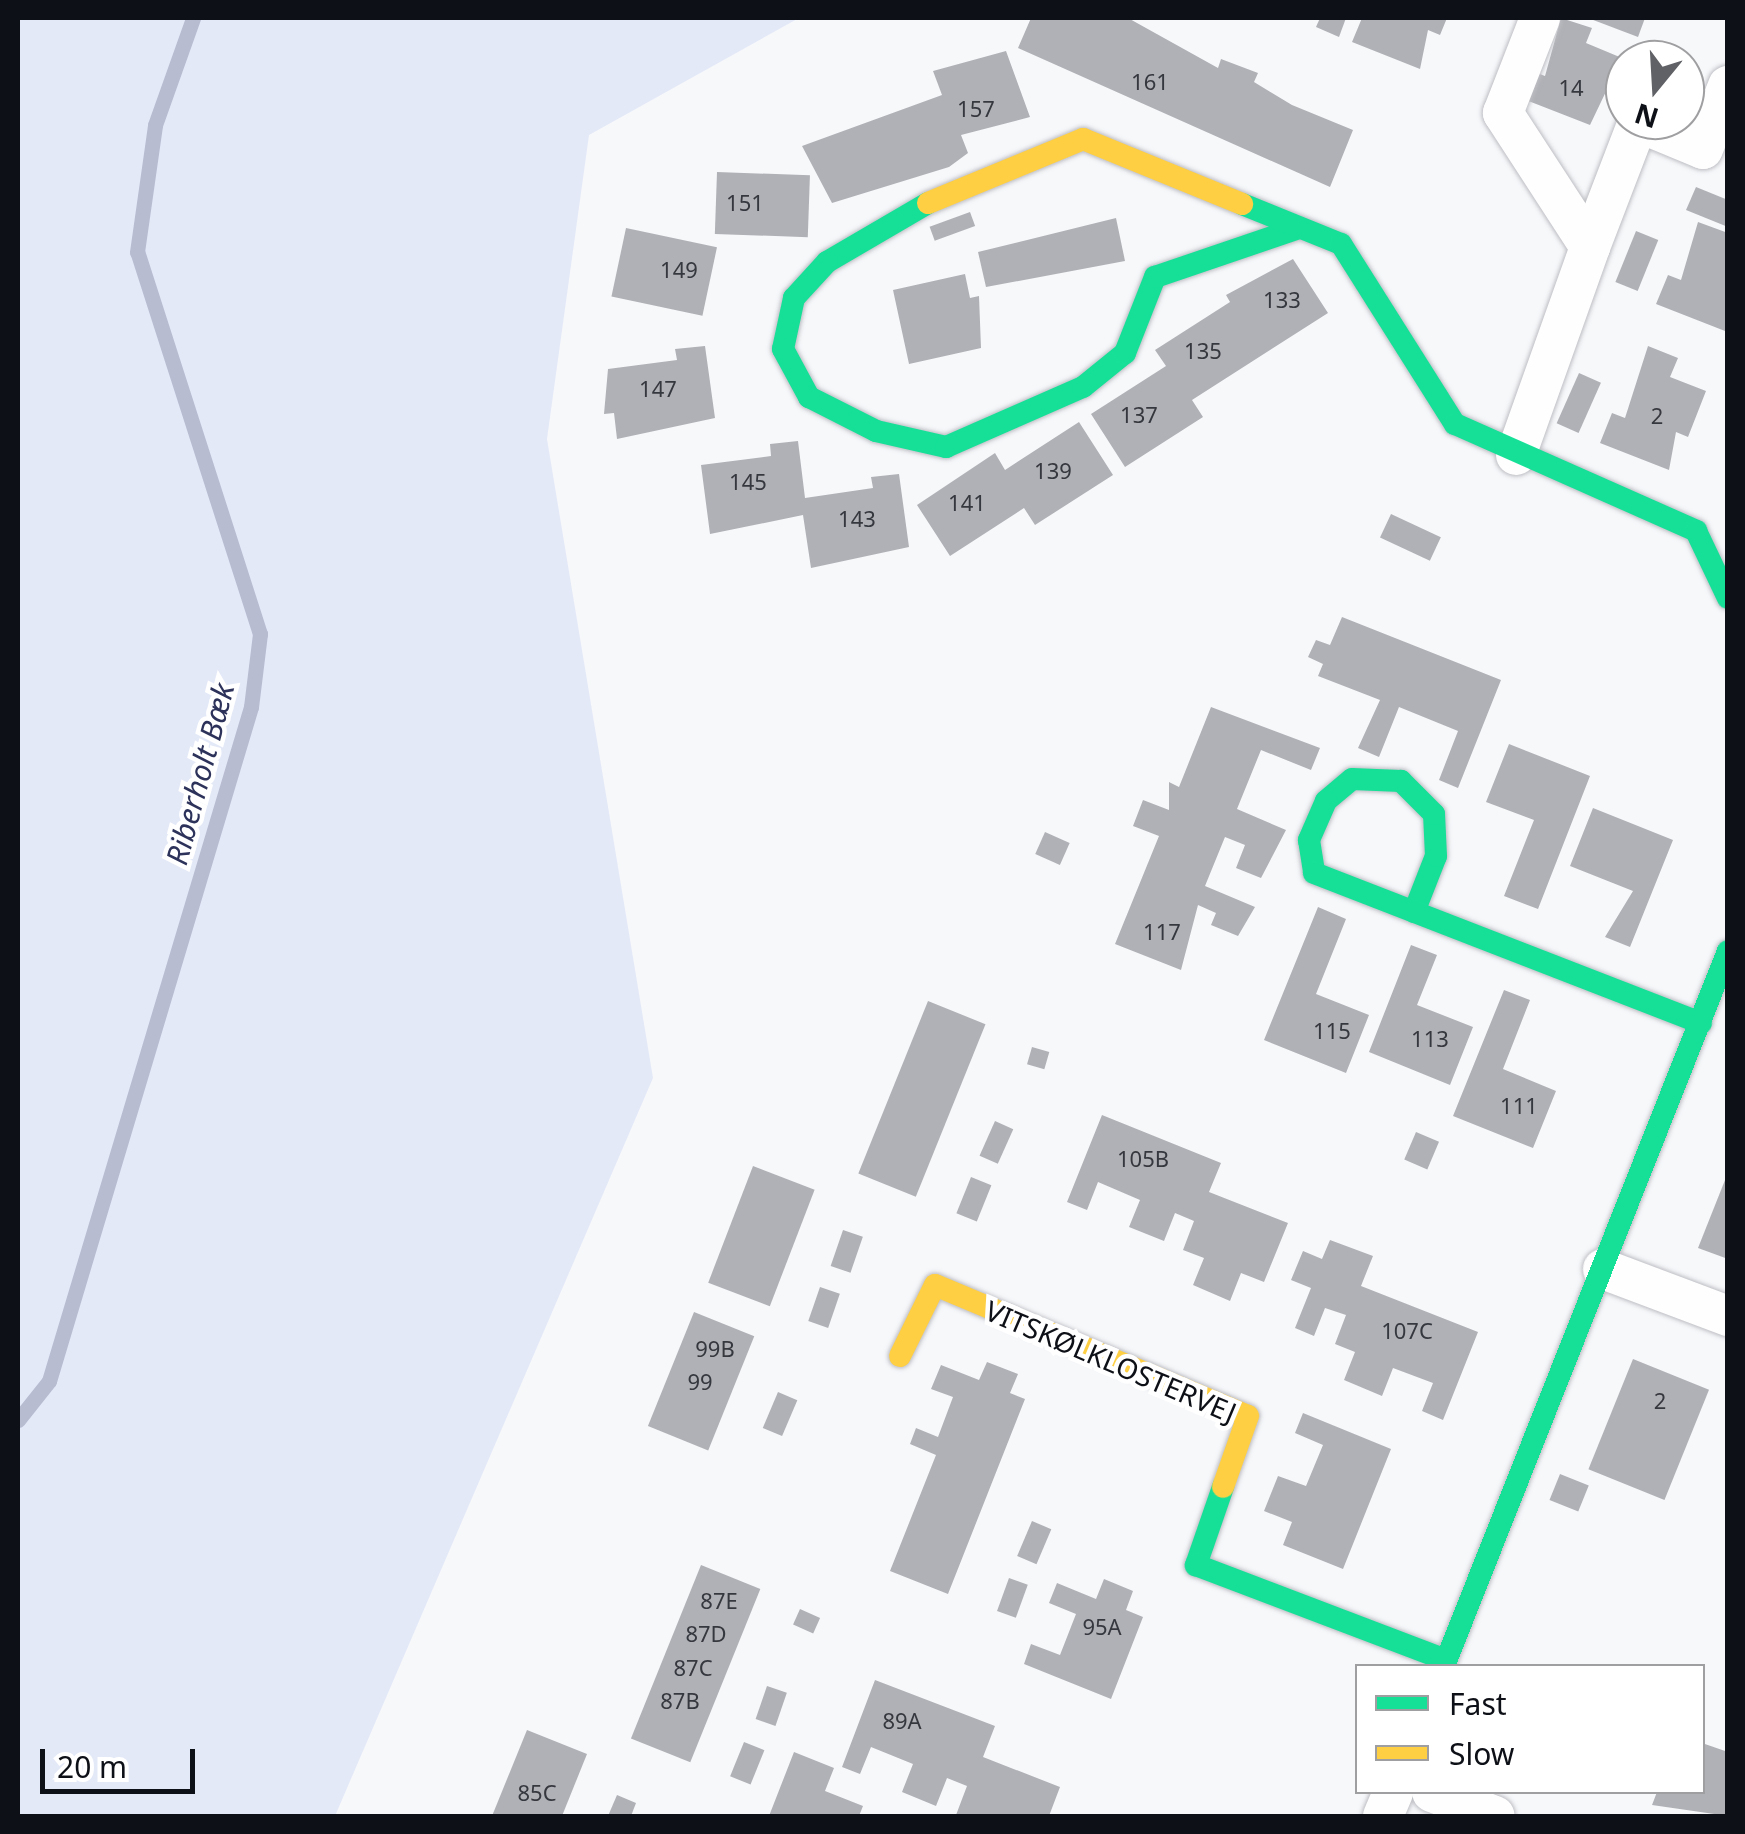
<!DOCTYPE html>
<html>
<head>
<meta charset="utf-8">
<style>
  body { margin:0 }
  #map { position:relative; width:1745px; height:1834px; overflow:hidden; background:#f7f8fa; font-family:"Noto Sans",sans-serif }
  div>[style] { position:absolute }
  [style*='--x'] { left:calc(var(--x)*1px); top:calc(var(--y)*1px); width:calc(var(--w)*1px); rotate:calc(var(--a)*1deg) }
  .green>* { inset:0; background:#e4e9f8 }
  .stream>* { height:15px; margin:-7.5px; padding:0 7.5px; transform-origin:7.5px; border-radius:7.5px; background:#b8bcd1 }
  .building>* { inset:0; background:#b0b1b6; transform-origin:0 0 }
  .roads { filter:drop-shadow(0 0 2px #bdbec4) drop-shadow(0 0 2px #bdbec4) }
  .street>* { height:40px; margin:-20px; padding:0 20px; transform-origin:20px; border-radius:20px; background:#fefefe }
  .fast>* { height:22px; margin:-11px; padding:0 11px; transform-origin:11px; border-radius:11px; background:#16e098 }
  .slow>* { height:22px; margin:-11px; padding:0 11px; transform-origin:11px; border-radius:11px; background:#ffcf43 }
  span { translate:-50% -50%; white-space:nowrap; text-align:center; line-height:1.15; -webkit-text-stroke:9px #fff; paint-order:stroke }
  .number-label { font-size:22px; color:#36383f }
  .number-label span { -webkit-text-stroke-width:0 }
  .street-label { font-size:28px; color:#0e1017 }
  .water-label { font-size:30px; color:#2c325a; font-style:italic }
  .frame { position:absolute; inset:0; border:20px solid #0e1017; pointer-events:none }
  .legend { position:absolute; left:1355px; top:1664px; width:350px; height:130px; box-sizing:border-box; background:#fff; border:2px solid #9f9fa2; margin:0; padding:12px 18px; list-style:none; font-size:30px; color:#0e1017 }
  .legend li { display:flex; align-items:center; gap:20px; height:50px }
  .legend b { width:50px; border:2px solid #9f9fa2 }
  .north { position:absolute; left:1605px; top:40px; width:100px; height:100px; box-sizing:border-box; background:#fff; border:2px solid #9f9fa2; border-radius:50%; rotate:198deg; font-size:28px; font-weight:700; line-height:40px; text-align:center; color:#0e1017 }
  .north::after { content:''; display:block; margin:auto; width:35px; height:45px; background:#606166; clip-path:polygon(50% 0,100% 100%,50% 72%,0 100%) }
  .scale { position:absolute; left:40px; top:1749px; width:155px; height:45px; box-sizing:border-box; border:5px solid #0e1017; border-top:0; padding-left:12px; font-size:30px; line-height:35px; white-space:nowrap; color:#0e1017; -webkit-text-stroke:8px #fff; paint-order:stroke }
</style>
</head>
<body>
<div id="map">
  <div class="green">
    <div style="clip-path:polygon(18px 18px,799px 18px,589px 135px,547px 439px,653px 1078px,335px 1816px,18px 1816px)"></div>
  </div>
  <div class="stream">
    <div style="--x:18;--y:1420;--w:50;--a:-51.5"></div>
    <div style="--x:49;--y:1381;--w:704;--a:-73.32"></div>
    <div style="--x:251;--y:707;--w:74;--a:-83"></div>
    <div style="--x:260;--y:634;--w:401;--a:-107.8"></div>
    <div style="--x:137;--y:252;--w:128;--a:-81.9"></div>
    <div style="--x:155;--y:125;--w:114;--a:-70.4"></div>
  </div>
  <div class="building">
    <div style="clip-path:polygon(1031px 18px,1128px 18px,1218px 68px,1221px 59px,1258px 73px,1254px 82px,1292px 105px,1353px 130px,1330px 187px,1018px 48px)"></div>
    <div style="clip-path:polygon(1320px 18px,1346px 18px,1339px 37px,1316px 27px)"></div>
    <div style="clip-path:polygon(1362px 18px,1447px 18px,1440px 35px,1428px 30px,1420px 69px,1352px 42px)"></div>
    <div style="clip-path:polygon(1561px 18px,1592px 28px,1586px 43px,1622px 58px,1590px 125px,1521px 98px,1532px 71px,1545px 76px)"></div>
    <div style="clip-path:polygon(1588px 18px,1645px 18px,1638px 37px)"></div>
    <div style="clip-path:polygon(1006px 51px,1030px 117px,961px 135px,968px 153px,949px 167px,832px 203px,802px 146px,942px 95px,933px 71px)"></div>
    <div style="left:717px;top:172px;width:93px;height:62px;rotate:2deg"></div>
    <div style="clip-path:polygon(1696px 187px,1728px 200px,1728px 227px,1686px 210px)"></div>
    <div style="left:970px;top:212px;width:15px;height:43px;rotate:70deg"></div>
    <div style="clip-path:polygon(1116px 218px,1125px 261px,986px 287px,978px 252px)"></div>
    <div style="clip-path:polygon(1698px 222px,1728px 233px,1725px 331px,1656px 304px,1668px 275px,1681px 280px)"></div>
    <div style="left:626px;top:228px;width:93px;height:70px;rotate:12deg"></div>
    <div style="left:1636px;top:231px;width:24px;height:55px;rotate:22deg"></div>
    <div style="clip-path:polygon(1293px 259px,1328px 313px,1192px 400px,1203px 417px,1125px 467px,1091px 414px,1166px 366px,1155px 350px,1230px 302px,1226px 295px)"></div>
    <div style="clip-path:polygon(965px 274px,970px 298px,979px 296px,981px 348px,909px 364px,893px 290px)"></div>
    <div style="clip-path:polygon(705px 346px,715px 418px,617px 439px,614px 413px,604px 414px,608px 369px,677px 360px,675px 349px)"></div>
    <div style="clip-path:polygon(1648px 346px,1678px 358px,1670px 377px,1706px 391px,1688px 437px,1676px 432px,1669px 470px,1600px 443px,1612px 413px,1625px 418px)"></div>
    <div style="left:1579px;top:373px;width:24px;height:55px;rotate:24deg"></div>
    <div style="clip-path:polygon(1079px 422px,1113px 475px,1035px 525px,1024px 508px,950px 556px,917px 505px,995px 453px,1005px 470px)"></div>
    <div style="clip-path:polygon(798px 441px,805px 498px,873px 488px,871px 477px,899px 474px,909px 547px,811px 568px,803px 515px,710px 534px,701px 465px,771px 456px,770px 444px)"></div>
    <div style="left:1391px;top:514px;width:55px;height:26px;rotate:25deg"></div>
    <div style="clip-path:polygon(1342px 617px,1501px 680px,1458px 788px,1439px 780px,1458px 731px,1399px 707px,1379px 757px,1358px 748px,1380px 700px,1318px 676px,1323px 664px,1308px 657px,1316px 640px,1330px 645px)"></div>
    <div style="clip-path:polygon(1211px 707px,1320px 748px,1311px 770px,1261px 750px,1237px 809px,1286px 830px,1261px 878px,1236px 868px,1245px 845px,1225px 837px,1205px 886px,1255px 907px,1238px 936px,1211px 925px,1216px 913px,1198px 905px,1181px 970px,1115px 944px,1159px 836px,1133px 826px,1143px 800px,1169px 810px,1169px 782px,1179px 787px)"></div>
    <div style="clip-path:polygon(1509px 744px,1590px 776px,1538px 909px,1504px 896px,1534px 820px,1486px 802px)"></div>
    <div style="clip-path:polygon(1593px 808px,1673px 840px,1630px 947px,1605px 937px,1633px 891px,1570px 866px)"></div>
    <div style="left:1045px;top:832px;width:27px;height:24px;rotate:24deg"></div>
    <div style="clip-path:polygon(1318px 907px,1346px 919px,1316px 994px,1369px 1015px,1346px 1073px,1264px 1040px)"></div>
    <div style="clip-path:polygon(1411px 945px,1437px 955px,1417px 1005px,1473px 1027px,1450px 1085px,1369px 1052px)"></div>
    <div style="clip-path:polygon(1504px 990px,1530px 1000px,1503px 1069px,1556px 1091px,1533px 1148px,1453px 1116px)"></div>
    <div style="left:928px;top:1001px;width:62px;height:186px;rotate:22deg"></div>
    <div style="left:1032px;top:1047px;width:18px;height:18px;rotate:16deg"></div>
    <div style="clip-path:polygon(1102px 1115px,1221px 1163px,1209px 1192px,1288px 1223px,1264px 1282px,1241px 1273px,1230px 1301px,1193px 1285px,1204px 1258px,1183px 1250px,1194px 1221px,1175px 1213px,1164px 1241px,1129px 1227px,1140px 1200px,1098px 1182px,1087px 1210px,1067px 1202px)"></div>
    <div style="left:995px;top:1121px;width:20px;height:38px;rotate:24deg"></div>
    <div style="left:1416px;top:1132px;width:25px;height:30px;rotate:23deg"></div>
    <div style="left:753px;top:1166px;width:66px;height:125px;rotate:21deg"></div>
    <div style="clip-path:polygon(1727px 1175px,1728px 1175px,1728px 1259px,1698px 1248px)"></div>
    <div style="left:971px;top:1177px;width:22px;height:39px;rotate:22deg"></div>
    <div style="left:843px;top:1230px;width:21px;height:38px;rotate:19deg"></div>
    <div style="clip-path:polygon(1330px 1240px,1373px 1256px,1361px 1286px,1478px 1332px,1443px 1420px,1422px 1411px,1433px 1383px,1393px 1368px,1382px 1396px,1344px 1380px,1355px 1352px,1335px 1344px,1346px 1315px,1325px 1308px,1314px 1336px,1295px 1328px,1311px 1288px,1291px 1280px,1303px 1251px,1322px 1259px)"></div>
    <div style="left:820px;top:1287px;width:21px;height:36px;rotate:19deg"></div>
    <div style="left:694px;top:1312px;width:65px;height:123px;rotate:22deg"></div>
    <div style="left:1633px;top:1359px;width:82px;height:119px;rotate:22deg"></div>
    <div style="clip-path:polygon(987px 1362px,1018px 1374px,1010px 1393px,1025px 1399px,948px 1594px,890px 1571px,936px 1455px,910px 1444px,916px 1428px,938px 1437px,953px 1397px,931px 1389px,941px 1365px,979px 1380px)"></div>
    <div style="left:778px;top:1392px;width:21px;height:39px;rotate:23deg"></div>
    <div style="clip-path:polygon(1303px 1413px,1391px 1449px,1343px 1569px,1283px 1545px,1292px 1522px,1264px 1511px,1278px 1476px,1306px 1486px,1323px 1445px,1295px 1433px)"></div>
    <div style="left:1560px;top:1474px;width:31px;height:28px;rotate:22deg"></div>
    <div style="left:1032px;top:1521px;width:21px;height:38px;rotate:23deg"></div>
    <div style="left:701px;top:1565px;width:64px;height:187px;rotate:22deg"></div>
    <div style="left:1009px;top:1578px;width:20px;height:35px;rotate:20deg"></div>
    <div style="clip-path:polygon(1104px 1579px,1133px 1591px,1126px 1610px,1143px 1617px,1111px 1699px,1024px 1664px,1031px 1644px,1060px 1655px,1076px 1614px,1049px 1603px,1057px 1583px,1096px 1599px)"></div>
    <div style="left:800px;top:1609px;width:22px;height:17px;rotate:24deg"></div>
    <div style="clip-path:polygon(875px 1680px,995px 1726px,983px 1757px,1060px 1787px,1049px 1816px,956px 1815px,967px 1786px,947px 1778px,936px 1806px,902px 1792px,913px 1764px,871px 1747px,860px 1774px,842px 1767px)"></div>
    <div style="left:767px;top:1686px;width:21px;height:35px;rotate:19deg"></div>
    <div style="clip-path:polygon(527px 1730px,587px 1754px,562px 1816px,492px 1816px)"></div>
    <div style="left:744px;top:1742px;width:22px;height:37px;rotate:22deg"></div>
    <div style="clip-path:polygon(1702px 1743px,1728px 1752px,1728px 1816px,1652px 1805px,1657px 1792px,1702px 1792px)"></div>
    <div style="clip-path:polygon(794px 1752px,834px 1768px,825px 1791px,863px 1806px,859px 1816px,769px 1816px)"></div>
    <div style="clip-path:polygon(617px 1795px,636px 1803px,631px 1816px,608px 1816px)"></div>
  </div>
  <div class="roads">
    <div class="street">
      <div style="--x:1590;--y:247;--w:134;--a:-69"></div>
      <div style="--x:1638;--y:122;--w:70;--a:22.6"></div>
      <div style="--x:1703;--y:149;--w:68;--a:-68.4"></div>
      <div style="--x:1516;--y:455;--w:221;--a:-70.4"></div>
      <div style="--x:1590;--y:247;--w:160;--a:-123"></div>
      <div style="--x:1503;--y:113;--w:102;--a:-68.7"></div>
      <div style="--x:1603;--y:1269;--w:134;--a:20.6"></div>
      <div style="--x:1432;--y:1792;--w:67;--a:20.9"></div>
      <div style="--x:1383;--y:1816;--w:26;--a:-67"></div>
    </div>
    <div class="fast">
      <div style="--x:928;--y:203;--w:117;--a:149.7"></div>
      <div style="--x:827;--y:262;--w:49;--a:132.5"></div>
      <div style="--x:794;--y:298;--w:52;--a:102.2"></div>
      <div style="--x:783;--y:349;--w:55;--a:61.6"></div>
      <div style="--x:809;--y:397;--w:75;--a:26.9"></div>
      <div style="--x:876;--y:431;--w:72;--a:12.9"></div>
      <div style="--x:946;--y:447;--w:150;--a:-23.7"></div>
      <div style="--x:1083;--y:387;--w:54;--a:-39"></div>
      <div style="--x:1125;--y:353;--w:82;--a:-68.5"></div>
      <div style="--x:1155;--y:277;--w:152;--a:-18.8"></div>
      <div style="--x:1242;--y:204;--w:107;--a:22"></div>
      <div style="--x:1341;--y:244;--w:213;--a:57.7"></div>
      <div style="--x:1455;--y:424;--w:264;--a:23.9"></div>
      <div style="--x:1696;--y:531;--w:74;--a:64.5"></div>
      <div style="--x:1414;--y:912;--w:60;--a:-68.6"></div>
      <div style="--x:1436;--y:856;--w:42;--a:-92.7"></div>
      <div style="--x:1434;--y:814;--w:47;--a:-135"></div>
      <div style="--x:1401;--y:781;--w:49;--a:-177.7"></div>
      <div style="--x:1352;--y:779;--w:34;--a:140"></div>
      <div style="--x:1326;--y:801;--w:43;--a:113.6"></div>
      <div style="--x:1309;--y:840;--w:33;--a:81"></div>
      <div style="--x:1314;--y:873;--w:415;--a:21.2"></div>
      <div style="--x:1223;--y:1487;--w:83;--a:109.1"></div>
      <div style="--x:1196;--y:1565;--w:267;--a:20.8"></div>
      <div style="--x:1444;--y:1666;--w:769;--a:-68.34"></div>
    </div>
    <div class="slow">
      <div style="--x:928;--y:203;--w:168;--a:-22.4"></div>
      <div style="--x:1083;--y:139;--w:172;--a:22.2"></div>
      <div style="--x:900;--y:1356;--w:79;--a:-63.8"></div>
      <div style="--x:935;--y:1285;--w:339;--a:22.7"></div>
      <div style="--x:1248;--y:1416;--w:75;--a:109.4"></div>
    </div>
  </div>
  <div class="number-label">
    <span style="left:1150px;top:82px">161</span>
    <span style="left:1571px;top:88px">14</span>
    <span style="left:976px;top:109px">157</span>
    <span style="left:745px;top:203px">151</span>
    <span style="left:679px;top:270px">149</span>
    <span style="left:1282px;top:300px">133</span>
    <span style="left:1203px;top:351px">135</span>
    <span style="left:658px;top:389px">147</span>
    <span style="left:1139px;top:415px">137</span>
    <span style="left:1657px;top:416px">2</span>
    <span style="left:1053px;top:471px">139</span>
    <span style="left:748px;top:482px">145</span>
    <span style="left:967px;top:503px">141</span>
    <span style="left:857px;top:519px">143</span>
    <span style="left:1162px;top:932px">117</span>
    <span style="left:1332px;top:1031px">115</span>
    <span style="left:1430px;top:1039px">113</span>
    <span style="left:1519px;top:1106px">111</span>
    <span style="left:1143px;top:1159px">105B</span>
    <span style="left:1407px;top:1331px">107C</span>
    <span style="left:715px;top:1349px">99B</span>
    <span style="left:700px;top:1382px">99</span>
    <span style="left:1660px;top:1401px">2</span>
    <span style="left:719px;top:1601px">87E</span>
    <span style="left:1102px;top:1627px">95A</span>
    <span style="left:706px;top:1634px">87D</span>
    <span style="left:693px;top:1668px">87C</span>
    <span style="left:680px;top:1701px">87B</span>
    <span style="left:902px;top:1721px">89A</span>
    <span style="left:537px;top:1793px">85C</span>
  </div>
  <div class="street-label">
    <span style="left:1111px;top:1361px;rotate:23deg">VITSKØLKLOSTERVEJ</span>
  </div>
  <div class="water-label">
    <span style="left:200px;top:774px;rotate:-75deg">Riberholt Bæk</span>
  </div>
  <div class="frame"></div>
  <ul class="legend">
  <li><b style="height:12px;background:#16e098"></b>Fast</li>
  <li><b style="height:12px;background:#ffcf43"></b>Slow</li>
  </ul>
  <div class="north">N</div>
  <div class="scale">20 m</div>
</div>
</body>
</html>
